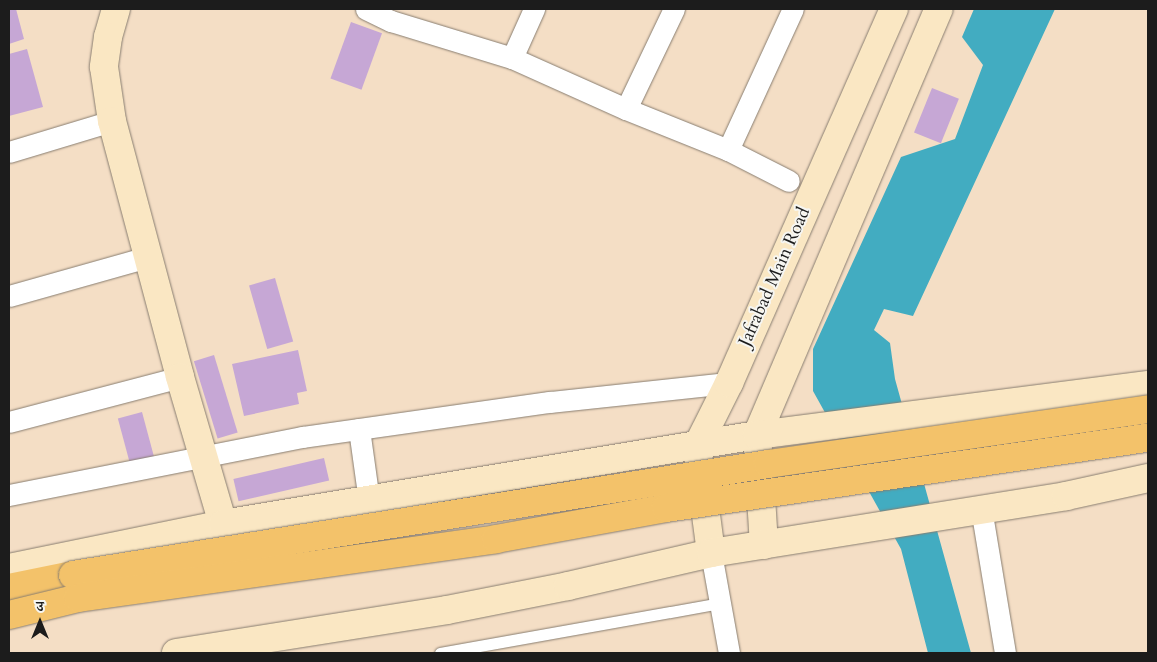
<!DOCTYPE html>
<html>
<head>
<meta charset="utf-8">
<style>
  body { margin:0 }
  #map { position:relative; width:1157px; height:662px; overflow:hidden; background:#f4dec5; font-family:Cardo,"Noto Serif Devanagari",serif }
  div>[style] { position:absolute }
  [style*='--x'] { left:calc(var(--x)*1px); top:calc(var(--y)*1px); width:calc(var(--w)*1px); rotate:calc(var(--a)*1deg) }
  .water>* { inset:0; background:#42acc1 }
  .building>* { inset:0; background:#c6a7d5; transform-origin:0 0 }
  .roads { filter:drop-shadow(0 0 1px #887d70) drop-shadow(0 0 1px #887d70) }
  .lane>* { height:11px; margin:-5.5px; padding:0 5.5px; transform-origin:5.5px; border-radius:5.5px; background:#fff }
  .street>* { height:21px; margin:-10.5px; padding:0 10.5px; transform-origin:10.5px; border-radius:10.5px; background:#fff }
  .secondary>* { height:28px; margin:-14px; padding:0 14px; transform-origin:14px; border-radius:14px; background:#fae7c3 }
  .highway>* { height:28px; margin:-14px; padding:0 14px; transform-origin:14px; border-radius:14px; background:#f3c26a }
  .bridges { filter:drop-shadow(0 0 1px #887d70) drop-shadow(0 0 1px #887d70) }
  .highway-bridge>* { height:28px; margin:-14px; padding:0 14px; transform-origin:14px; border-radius:14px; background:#f3c26a }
  span { translate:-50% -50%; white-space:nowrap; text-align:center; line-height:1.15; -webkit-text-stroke:4px #f6f6f2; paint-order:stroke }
  .street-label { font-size:18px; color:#1c1c1c }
  .frame { position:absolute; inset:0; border:10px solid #1c1c1c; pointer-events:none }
  .north { position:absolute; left:15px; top:597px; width:50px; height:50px; -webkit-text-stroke:4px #f6f6f2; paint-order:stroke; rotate:0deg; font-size:14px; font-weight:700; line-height:20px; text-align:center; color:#1c1c1c }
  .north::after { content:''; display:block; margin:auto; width:18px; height:22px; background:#1c1c1c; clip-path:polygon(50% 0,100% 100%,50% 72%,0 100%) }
</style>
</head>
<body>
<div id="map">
  <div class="water">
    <div style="clip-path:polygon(974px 9px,1055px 9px,913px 316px,884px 309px,874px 330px,890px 343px,895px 379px,971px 653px,928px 653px,901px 549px,813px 391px,813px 349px,901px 157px,955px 139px,983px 65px,962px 37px)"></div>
  </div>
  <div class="building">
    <div style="clip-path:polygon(9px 9px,16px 9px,24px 39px,9px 44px)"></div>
    <div style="left:351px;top:22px;width:33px;height:60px;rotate:20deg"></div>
    <div style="clip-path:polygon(27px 49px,43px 107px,9px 116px,9px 54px)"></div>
    <div style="left:932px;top:88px;width:29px;height:48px;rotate:22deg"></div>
    <div style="left:275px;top:278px;width:66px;height:27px;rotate:74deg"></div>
    <div style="clip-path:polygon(298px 350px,307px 391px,297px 393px,299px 404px,244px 416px,232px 364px)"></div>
    <div style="left:214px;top:355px;width:81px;height:21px;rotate:73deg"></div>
    <div style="left:142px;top:412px;width:48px;height:25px;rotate:75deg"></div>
    <div style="left:324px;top:458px;width:23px;height:93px;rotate:77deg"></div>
  </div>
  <div class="roads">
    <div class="lane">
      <div style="--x:440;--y:653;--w:284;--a:-10.1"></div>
    </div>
    <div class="street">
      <div style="--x:366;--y:9;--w:28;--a:26"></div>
      <div style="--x:391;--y:21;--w:127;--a:17"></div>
      <div style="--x:512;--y:58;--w:125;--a:24.1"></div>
      <div style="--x:626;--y:109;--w:110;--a:21.9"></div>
      <div style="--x:728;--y:150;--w:68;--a:26.9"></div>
      <div style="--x:512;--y:58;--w:54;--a:-65.8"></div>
      <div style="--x:626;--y:109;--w:111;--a:-64.4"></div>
      <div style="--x:728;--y:150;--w:155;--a:-65.3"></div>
      <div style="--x:9;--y:152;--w:108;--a:-16.8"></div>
      <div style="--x:9;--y:296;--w:144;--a:-15.7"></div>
      <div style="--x:9;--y:422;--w:177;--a:-14.7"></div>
      <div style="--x:359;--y:429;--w:73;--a:82.1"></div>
      <div style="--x:9;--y:495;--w:300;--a:-11.2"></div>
      <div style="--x:303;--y:437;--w:249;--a:-8.1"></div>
      <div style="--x:550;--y:402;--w:180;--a:-6.1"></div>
      <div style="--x:981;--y:508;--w:147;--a:80.6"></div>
      <div style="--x:711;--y:553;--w:102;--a:79.8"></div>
    </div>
    <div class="secondary">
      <div style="--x:116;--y:9;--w:29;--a:106"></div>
      <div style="--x:108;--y:37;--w:30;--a:98"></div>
      <div style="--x:104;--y:67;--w:55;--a:81.6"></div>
      <div style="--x:112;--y:121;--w:265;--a:75.1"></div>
      <div style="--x:180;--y:377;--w:153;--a:73.7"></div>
      <div style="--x:764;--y:545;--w:110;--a:-93.6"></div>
      <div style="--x:757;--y:435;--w:463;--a:-66.9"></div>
      <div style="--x:711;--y:553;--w:107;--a:-97.5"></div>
      <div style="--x:697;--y:447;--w:72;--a:-63.4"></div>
      <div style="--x:729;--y:383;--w:409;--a:-66.2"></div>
      <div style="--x:9;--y:568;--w:218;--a:-11.6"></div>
      <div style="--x:223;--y:524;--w:541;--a:-9.46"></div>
      <div style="--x:757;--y:435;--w:394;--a:-7.3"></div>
      <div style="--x:176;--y:653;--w:274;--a:-9"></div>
      <div style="--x:447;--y:610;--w:123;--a:-11.2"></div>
      <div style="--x:568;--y:586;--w:147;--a:-13"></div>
      <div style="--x:711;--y:553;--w:360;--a:-9.1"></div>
      <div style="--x:1066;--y:496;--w:84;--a:-12.4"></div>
    </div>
    <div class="highway">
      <div style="--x:9;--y:588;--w:65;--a:-11.5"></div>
    </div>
  </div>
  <div class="bridges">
    <div class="highway-bridge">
      <div style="--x:73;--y:575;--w:704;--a:-9.07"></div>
      <div style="--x:768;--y:464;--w:384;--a:-8.2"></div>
      <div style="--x:9;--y:615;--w:71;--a:-13.8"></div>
      <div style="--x:78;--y:598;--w:422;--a:-8"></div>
      <div style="--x:496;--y:539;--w:173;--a:-10.3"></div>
      <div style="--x:666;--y:508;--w:487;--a:-8.3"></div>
    </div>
  </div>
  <div class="street-label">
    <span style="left:775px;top:277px;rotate:-66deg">Jafrabad Main Road</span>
  </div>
  <div class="frame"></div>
  <div class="north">उ</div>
</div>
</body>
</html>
